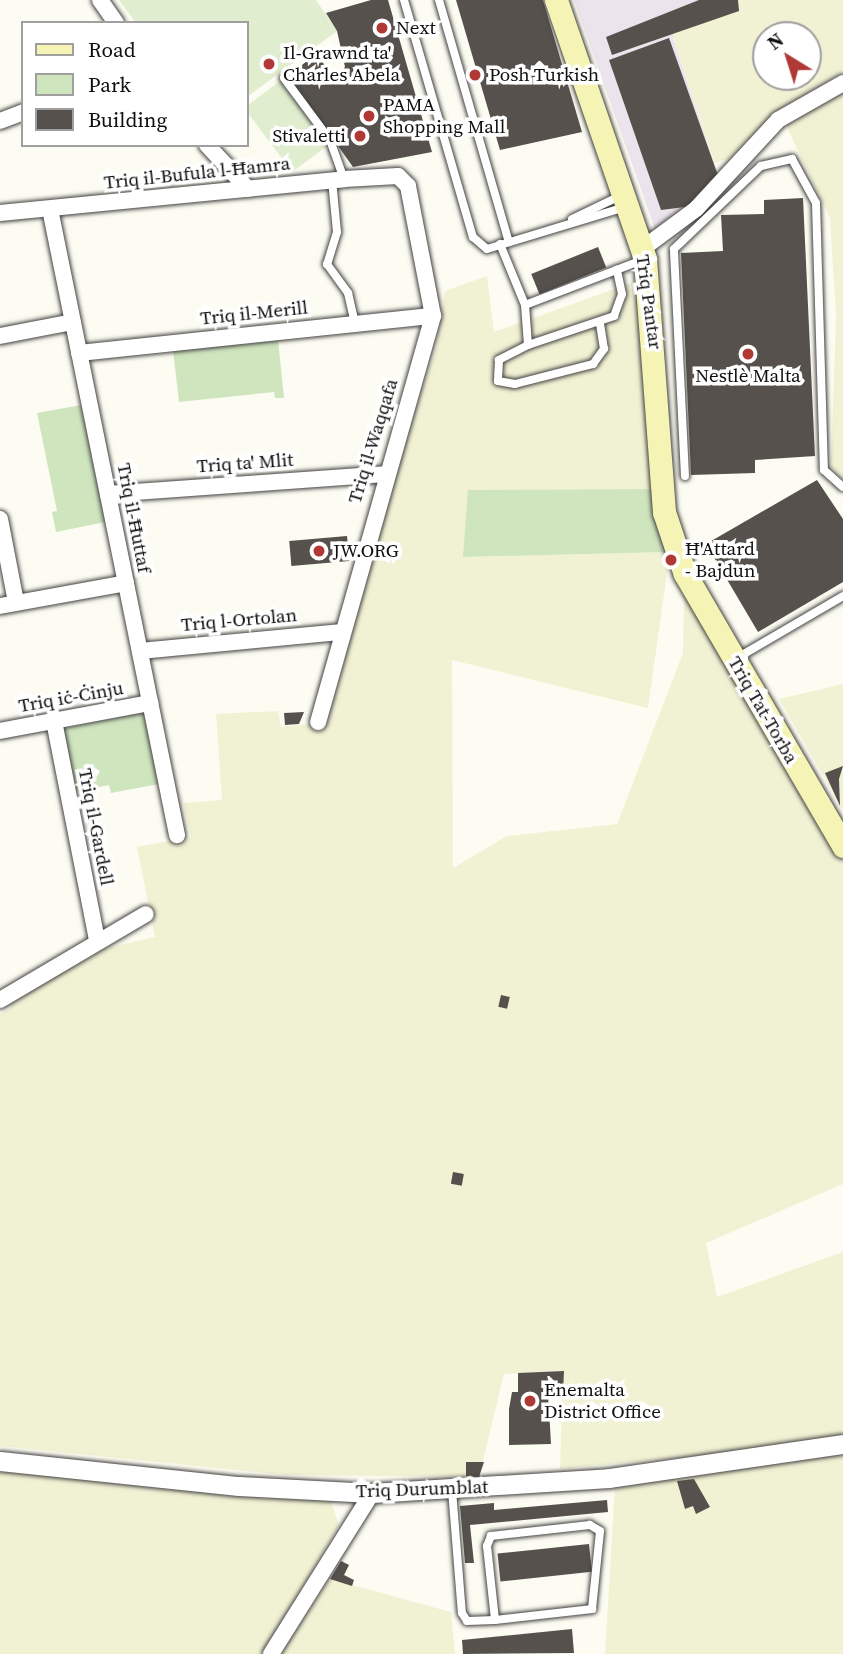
<!DOCTYPE html>
<html>
<head>
<meta charset="utf-8">
<style>
  body { margin:0 }
  #map { position:relative; width:843px; height:1654px; overflow:hidden; background:#fdfcf2; font-family:"Source Serif 4",serif }
  div>[style] { position:absolute }
  [style*='--x'] { left:calc(var(--x)*1px); top:calc(var(--y)*1px); width:calc(var(--w)*1px); rotate:calc(var(--a)*1deg) }
  .industrial>* { inset:0; background:#ece4ec }
  .farmland>* { inset:0; background:#f1f1d4 }
  .green>* { inset:0; background:#cfe5be }
  .pitch>* { inset:0; background:#e0edcf; transform-origin:0 0 }
  .building>* { inset:0; background:#56514c; transform-origin:0 0 }
  .roads { filter:drop-shadow(0 0 2px #424242) drop-shadow(0 0 2px #424242) }
  .service>* { height:8px; margin:-4px; padding:0 4px; transform-origin:4px; border-radius:4px; background:#fff }
  .minor>* { height:16px; margin:-8px; padding:0 8px; transform-origin:8px; border-radius:8px; background:#fff }
  .tertiary>* { height:19px; margin:-9.5px; padding:0 9.5px; transform-origin:9.5px; border-radius:9.5px; background:#fff }
  .secondary>* { height:23px; margin:-11.5px; padding:0 11.5px; transform-origin:11.5px; border-radius:11.5px; background:#f6f4b4 }
  .dots>* { width:19px; height:19px; translate:-50% -50%; box-sizing:border-box; border:4px solid #fff; border-radius:50% }
  span { translate:-50% -50%; white-space:nowrap; text-align:center; line-height:1.15; -webkit-text-stroke:7px #fff; paint-order:stroke }
  .poi-label { font-size:19px; color:#0f0f0f }
  .left { translate:0 -50%; text-align:left }
  .right { translate:-100% -50%; text-align:right }
  .street-label { font-size:19px; color:#0f0f0f }
  .legend { position:absolute; left:21px; top:21px; width:228px; height:126px; box-sizing:border-box; background:#fff; border:2px solid #9f9f9f; margin:0; padding:9px 12px; list-style:none; font-size:21px; color:#0f0f0f }
  .legend li { display:flex; align-items:center; gap:14px; height:35px }
  .legend b { width:35px; border:2px solid #9f9f9f }
  .north { position:absolute; left:752px; top:21px; width:70px; height:70px; box-sizing:border-box; background:#fff; border:2px solid #9f9f9f; border-radius:50%; rotate:322deg; font-size:19px; font-weight:700; line-height:28px; text-align:center; color:#0f0f0f }
  .north::after { content:''; display:block; margin:auto; width:24px; height:32px; background:#b03935; clip-path:polygon(50% 0,100% 100%,50% 72%,0 100%) }
</style>
</head>
<body>
<div id="map">
  <div class="industrial">
    <div style="clip-path:polygon(574px 0,733px 0,673px 38px,719px 177px,673px 219px,655px 229px)"></div>
  </div>
  <div class="farmland">
    <div style="clip-path:polygon(evenodd,733px 0,843px 0,843px 72px,773px 115px,730px 158px,715px 163px,673px 38px,674px 31px,733px 0,766px 35px,808px 35px,808px 77px,766px 77px,766px 35px)"></div>
    <div style="clip-path:polygon(843px 82px,843px 480px,831px 467px,836px 315px,830px 218px,784px 121px)"></div>
    <div style="clip-path:polygon(487px 276px,494px 332px,637px 281px,653px 489px,469px 490px,464px 557px,670px 552px,648px 708px,452px 660px,453px 868px,507px 836px,617px 824px,683px 653px,684px 588px,843px 852px,843px 1184px,706px 1243px,717px 1297px,843px 1252px,843px 1434px,756px 1450px,560px 1469px,563px 1371px,504px 1374px,479px 1477px,285px 1475px,0 1446px,0 1014px,11px 1008px,8px 999px,93px 951px,155px 937px,137px 847px,191px 837px,183px 803px,222px 800px,216px 714px,278px 711px,281px 727px,328px 722px,400px 455px,436px 349px,445px 291px)"></div>
    <div style="clip-path:polygon(843px 684px,843px 810px,779px 699px)"></div>
    <div style="clip-path:polygon(843px 1453px,843px 1654px,605px 1654px,615px 1486px)"></div>
    <div style="clip-path:polygon(0 1465px,329px 1496px,339px 1525px,263px 1654px,0 1654px)"></div>
    <div style="clip-path:polygon(330px 1579px,451px 1612px,455px 1654px,281px 1654px)"></div>
  </div>
  <div class="green">
    <div style="clip-path:polygon(278px 340px,284px 398px,275px 398px,274px 392px,179px 402px,173px 350px)"></div>
    <div style="clip-path:polygon(81px 405px,105px 522px,56px 532px,52px 512px,57px 511px,37px 413px)"></div>
    <div style="clip-path:polygon(653px 489px,667px 552px,463px 557px,468px 490px)"></div>
    <div style="clip-path:polygon(145px 712px,159px 784px,111px 793px,109px 785px,73px 792px,61px 729px)"></div>
  </div>
  <div class="pitch">
    <div style="clip-path:polygon(119px 0,316px 0,337px 31px,247px 97px,247px 23px,136px 23px)"></div>
    <div style="left:280px;top:81px;width:80px;height:45px;rotate:53deg"></div>
  </div>
  <div class="building">
    <div style="clip-path:polygon(371px 0,388px 0,432px 152px,353px 167px,288px 76px,316px 54px,336px 79px,345px 67px,337px 31px,326px 13px)"></div>
    <div style="clip-path:polygon(456px 0,543px 0,582px 132px,500px 150px)"></div>
    <div style="clip-path:polygon(699px 0,738px 0,739px 11px,612px 55px,606px 37px)"></div>
    <div style="clip-path:polygon(669px 38px,720px 181px,685px 207px,661px 210px,609px 60px)"></div>
    <div style="clip-path:polygon(803px 198px,815px 456px,755px 460px,755px 473px,691px 475px,681px 253px,723px 251px,721px 215px,764px 214px,764px 200px)"></div>
    <div style="left:598px;top:247px;width:22px;height:72px;rotate:68deg"></div>
    <div style="clip-path:polygon(817px 480px,843px 519px,843px 582px,758px 632px,706px 544px)"></div>
    <div style="left:347px;top:536px;width:25px;height:58px;rotate:85deg"></div>
    <div style="clip-path:polygon(304px 712px,299px 724px,285px 725px,284px 713px)"></div>
    <div style="clip-path:polygon(843px 766px,839px 779px,840px 806px,825px 773px)"></div>
    <div style="left:501px;top:995px;width:9px;height:12px;rotate:13deg"></div>
    <div style="left:453px;top:1172px;width:11px;height:12px;rotate:10deg"></div>
    <div style="clip-path:polygon(564px 1371px,563px 1393px,548px 1392px,551px 1444px,509px 1445px,509px 1409px,512px 1392px,518px 1392px,518px 1373px)"></div>
    <div style="clip-path:polygon(466px 1462px,484px 1462px,479px 1477px,466px 1476px)"></div>
    <div style="clip-path:polygon(694px 1479px,710px 1507px,696px 1514px,693px 1506px,685px 1509px,677px 1481px)"></div>
    <div style="clip-path:polygon(607px 1500px,608px 1512px,470px 1525px,474px 1563px,465px 1563px,460px 1506px,494px 1503px,494px 1510px)"></div>
    <div style="left:589px;top:1544px;width:28px;height:92px;rotate:84deg"></div>
    <div style="clip-path:polygon(341px 1561px,349px 1565px,344px 1575px,354px 1580px,352px 1586px,330px 1579px)"></div>
    <div style="clip-path:polygon(572px 1629px,574px 1653px,463px 1654px,462px 1640px)"></div>
  </div>
  <div class="roads">
    <div class="service">
      <div style="--x:404;--y:0;--w:247;--a:73.8"></div>
      <div style="--x:473;--y:237;--w:18;--a:41"></div>
      <div style="--x:487;--y:249;--w:144;--a:-16.9"></div>
      <div style="--x:439;--y:0;--w:252;--a:73.9"></div>
      <div style="--x:284;--y:78;--w:77;--a:53.4"></div>
      <div style="--x:330;--y:140;--w:41;--a:70.3"></div>
      <div style="--x:332;--y:180;--w:52;--a:84.5"></div>
      <div style="--x:337;--y:232;--w:34;--a:107"></div>
      <div style="--x:327;--y:264;--w:36;--a:54"></div>
      <div style="--x:348;--y:293;--w:32;--a:77"></div>
      <div style="--x:572;--y:219;--w:53;--a:-25.6"></div>
      <div style="--x:500;--y:244;--w:66;--a:67.7"></div>
      <div style="--x:525;--y:305;--w:40;--a:85.7"></div>
      <div style="--x:528;--y:345;--w:91;--a:-18.6"></div>
      <div style="--x:614;--y:316;--w:23;--a:-70"></div>
      <div style="--x:622;--y:294;--w:25;--a:-102"></div>
      <div style="--x:525;--y:305;--w:125;--a:-21"></div>
      <div style="--x:528;--y:345;--w:33;--a:153"></div>
      <div style="--x:499;--y:360;--w:21;--a:93"></div>
      <div style="--x:498;--y:381;--w:17;--a:10"></div>
      <div style="--x:515;--y:384;--w:81;--a:-14.4"></div>
      <div style="--x:593;--y:364;--w:19;--a:-54"></div>
      <div style="--x:604;--y:349;--w:25;--a:-99"></div>
      <div style="--x:685;--y:476;--w:227;--a:-92.8"></div>
      <div style="--x:674;--y:249;--w:120;--a:-43.7"></div>
      <div style="--x:761;--y:166;--w:32;--a:-13"></div>
      <div style="--x:792;--y:159;--w:50;--a:61.4"></div>
      <div style="--x:816;--y:203;--w:267;--a:88.3"></div>
      <div style="--x:824;--y:470;--w:25;--a:42"></div>
      <div style="--x:737;--y:658;--w:123;--a:-30.3"></div>
      <div style="--x:452;--y:1490;--w:123;--a:85.4"></div>
      <div style="--x:462;--y:1613;--w:9;--a:58"></div>
      <div style="--x:467;--y:1621;--w:28;--a:-2"></div>
      <div style="--x:495;--y:1620;--w:98;--a:-6.5"></div>
      <div style="--x:592;--y:1609;--w:78;--a:-84.1"></div>
      <div style="--x:600;--y:1531;--w:12;--a:-149"></div>
      <div style="--x:590;--y:1525;--w:100;--a:173.7"></div>
      <div style="--x:491;--y:1536;--w:11;--a:112"></div>
      <div style="--x:487;--y:1546;--w:74;--a:83.8"></div>
    </div>
    <div class="minor">
      <div style="--x:100;--y:0;--w:28;--a:55"></div>
      <div style="--x:0;--y:121;--w:25;--a:-21"></div>
      <div style="--x:207;--y:145;--w:60;--a:47"></div>
      <div style="--x:50;--y:209;--w:639;--a:78.53"></div>
      <div style="--x:0;--y:213;--w:346;--a:-5.6"></div>
      <div style="--x:344;--y:179;--w:54;--a:-3.2"></div>
      <div style="--x:398;--y:176;--w:14;--a:45"></div>
      <div style="--x:408;--y:186;--w:132;--a:79.1"></div>
      <div style="--x:433;--y:316;--w:422;--a:105.8"></div>
      <div style="--x:642;--y:249;--w:67;--a:-36.5"></div>
      <div style="--x:696;--y:209;--w:121;--a:-47.3"></div>
      <div style="--x:778;--y:120;--w:75;--a:-29.6"></div>
      <div style="--x:0;--y:336;--w:74;--a:-10.9"></div>
      <div style="--x:79;--y:353;--w:356;--a:-6"></div>
      <div style="--x:108;--y:494;--w:277;--a:-4.1"></div>
      <div style="--x:0;--y:519;--w:85;--a:79.1"></div>
      <div style="--x:0;--y:606;--w:128;--a:-10.3"></div>
      <div style="--x:140;--y:651;--w:203;--a:-5.4"></div>
      <div style="--x:54;--y:721;--w:224;--a:78.9"></div>
      <div style="--x:0;--y:731;--w:153;--a:-10.6"></div>
      <div style="--x:0;--y:1000;--w:169;--a:-30.5"></div>
      <div style="--x:271;--y:1654;--w:190;--a:-57.9"></div>
    </div>
    <div class="tertiary">
      <div style="--x:0;--y:1461;--w:240;--a:6"></div>
      <div style="--x:239;--y:1486;--w:133;--a:3"></div>
      <div style="--x:372;--y:1493;--w:237;--a:-3.6"></div>
      <div style="--x:609;--y:1478;--w:236;--a:-8.3"></div>
    </div>
    <div class="secondary">
      <div style="--x:556;--y:0;--w:274;--a:71"></div>
      <div style="--x:645;--y:259;--w:254;--a:85.7"></div>
      <div style="--x:664;--y:512;--w:41;--a:71.6"></div>
      <div style="--x:677;--y:551;--w:24;--a:71"></div>
      <div style="--x:685;--y:574;--w:315;--a:59.8"></div>
    </div>
  </div>
  <div class="dots">
    <div style="left:382px;top:28px;background:#b03935"></div>
    <div style="left:269px;top:64px;background:#b03935"></div>
    <div style="left:475px;top:75px;background:#b03935"></div>
    <div style="left:369px;top:116px;background:#b03935"></div>
    <div style="left:360px;top:136px;background:#b03935"></div>
    <div style="left:748px;top:354px;background:#b03935"></div>
    <div style="left:319px;top:551px;background:#b03935"></div>
    <div style="left:671px;top:560px;background:#b03935"></div>
    <div style="left:530px;top:1401px;background:#b03935"></div>
  </div>
  <div class="poi-label">
    <span class="left" style="left:396px;top:28px">Next</span>
    <span class="left" style="left:283px;top:64px">Il-Grawnd ta'<br>Charles Abela</span>
    <span class="left" style="left:489px;top:75px">Posh Turkish</span>
    <span class="left" style="left:383px;top:116px">PAMA<br>Shopping Mall</span>
    <span class="right" style="left:346px;top:136px">Stivaletti</span>
    <span style="left:748px;top:376px">Nestlè Malta</span>
    <span class="left" style="left:685px;top:560px">Ħ'Attard<br>- Bajdun</span>
    <span class="left" style="left:333px;top:551px">JW.ORG</span>
    <span class="left" style="left:544px;top:1401px">Enemalta<br>District Office</span>
  </div>
  <div class="street-label">
    <span style="left:197px;top:173px;rotate:-6deg">Triq il-Bufula l-Ħamra</span>
    <span style="left:649px;top:302px;rotate:82deg">Triq Pantar</span>
    <span style="left:254px;top:313px;rotate:-6deg">Triq il-Merill</span>
    <span style="left:373px;top:441px;rotate:-73deg">Triq il-Waqqafa</span>
    <span style="left:245px;top:463px;rotate:-4deg">Triq ta' Mlit</span>
    <span style="left:134px;top:518px;rotate:79deg">Triq il-Ħuttaf</span>
    <span style="left:239px;top:620px;rotate:-5deg">Triq l-Ortolan</span>
    <span style="left:71px;top:697px;rotate:-10deg">Triq iċ-Ċinju</span>
    <span style="left:763px;top:710px;rotate:60deg">Triq Tat-Torba</span>
    <span style="left:96px;top:827px;rotate:79deg">Triq il-Gardell</span>
    <span style="left:422px;top:1489px;rotate:-2deg">Triq Durumblat</span>
  </div>
  <ul class="legend">
  <li><b style="height:9px;background:#f6f4b4"></b>Road</li>
  <li><b style="height:19px;background:#cfe5be"></b>Park</li>
  <li><b style="height:19px;background:#56514c"></b>Building</li>
  </ul>
  <div class="north">N</div>
</div>
</body>
</html>
